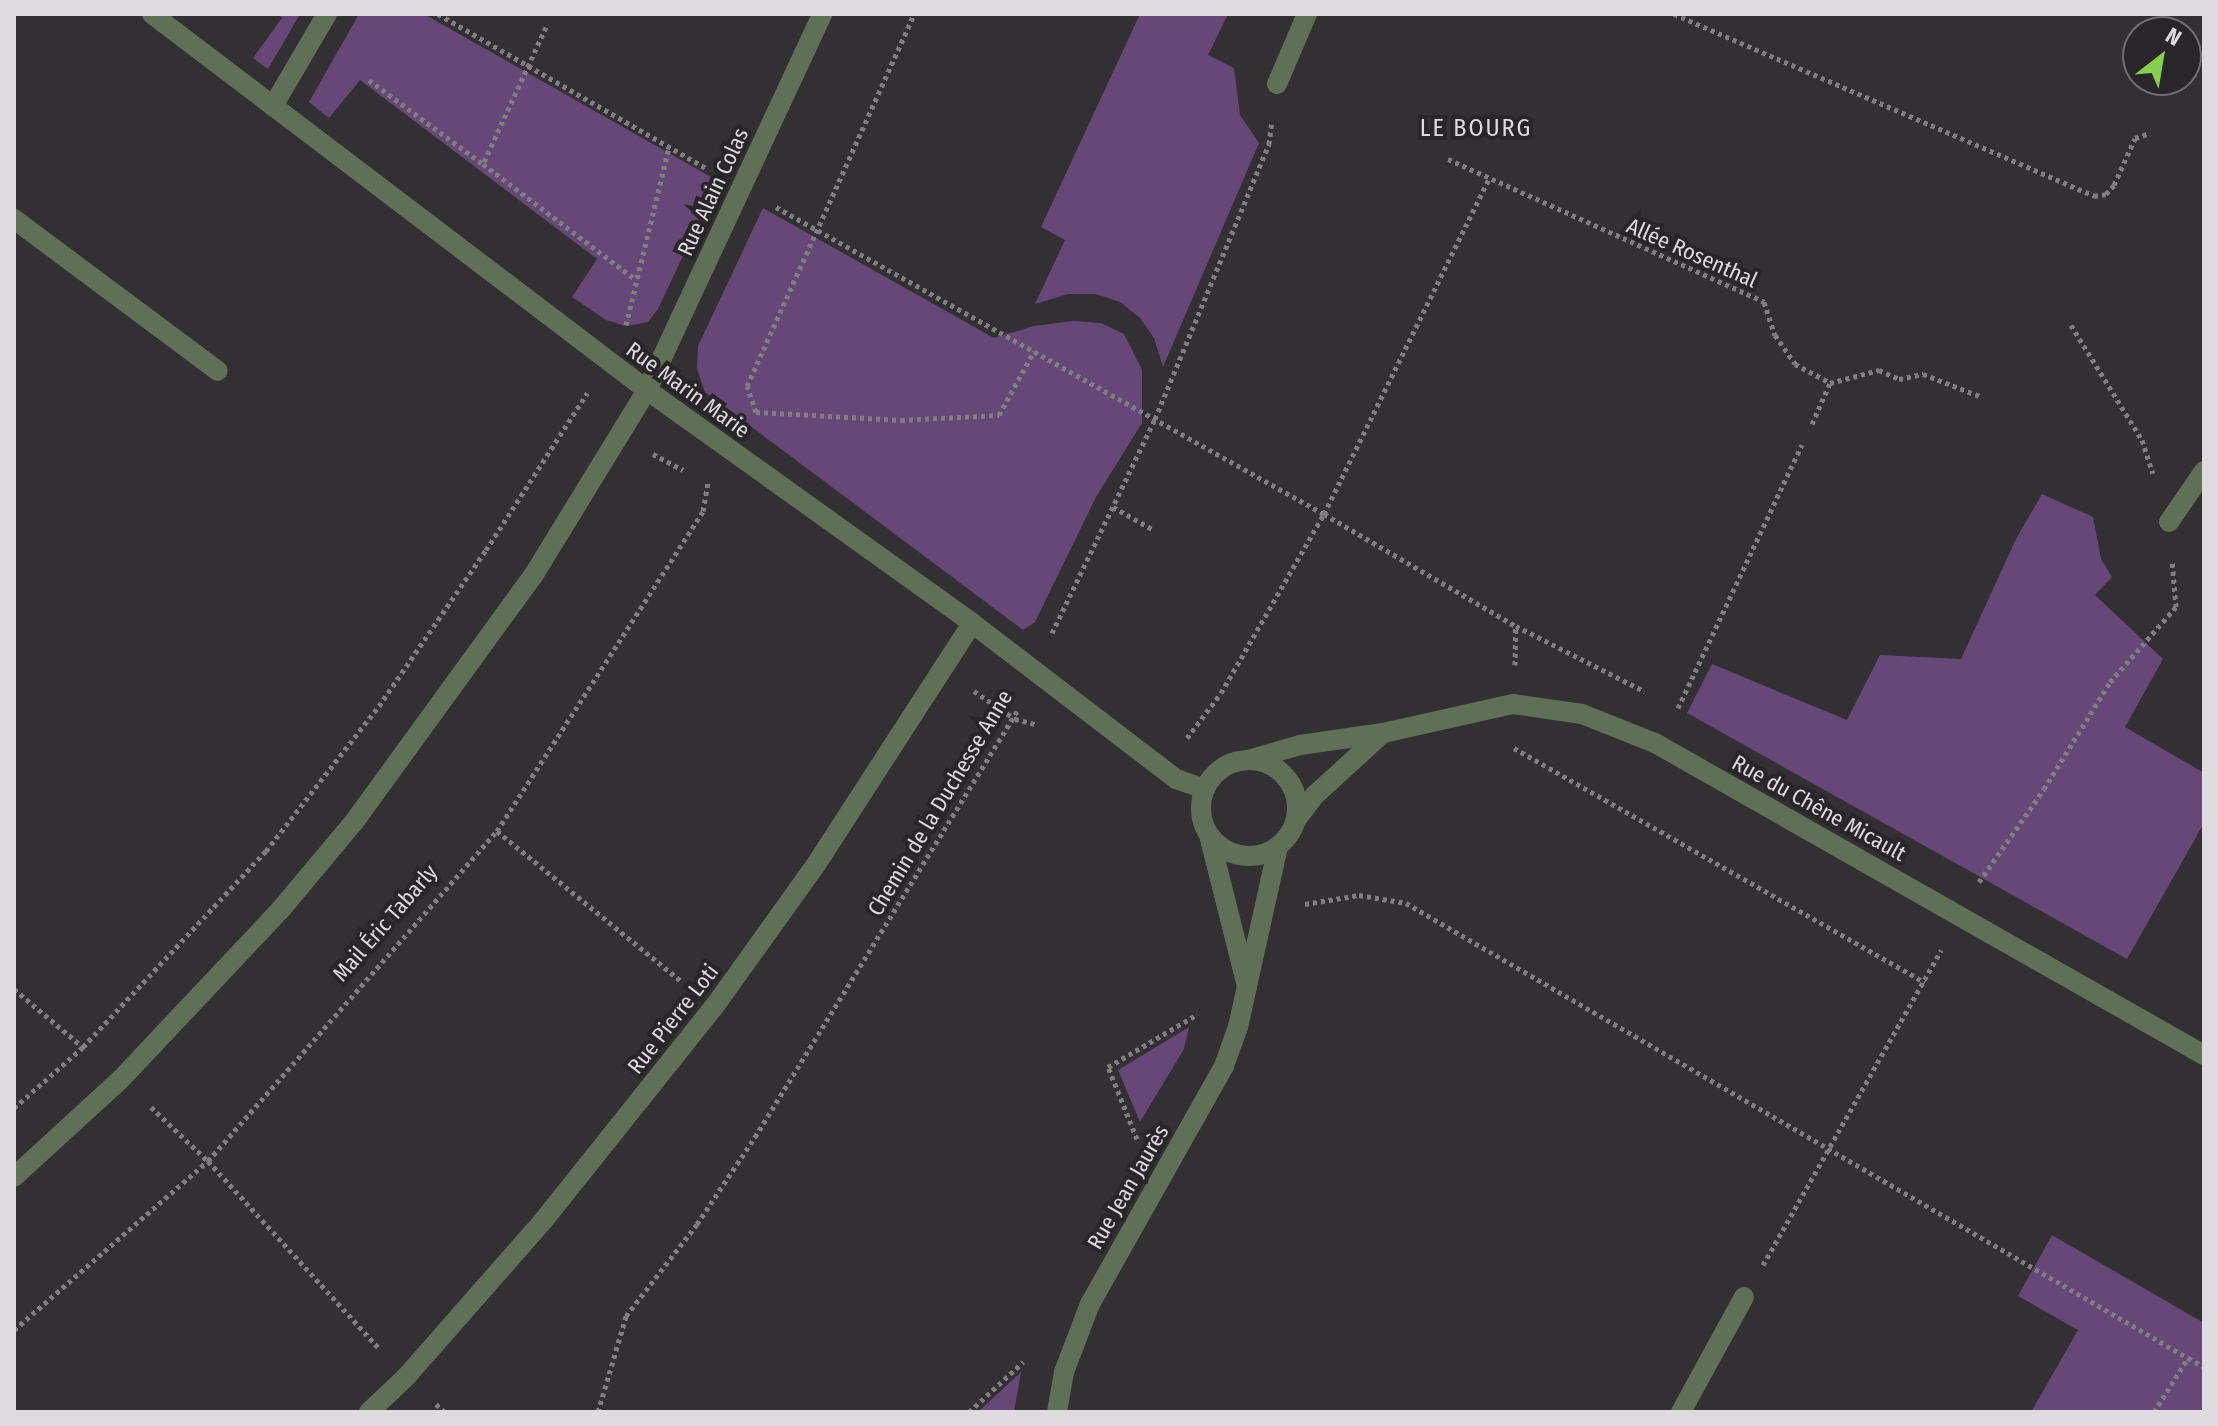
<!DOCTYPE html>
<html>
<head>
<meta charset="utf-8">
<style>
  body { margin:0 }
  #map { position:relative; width:2218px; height:1426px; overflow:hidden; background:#323033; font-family:"Fira Sans Condensed",sans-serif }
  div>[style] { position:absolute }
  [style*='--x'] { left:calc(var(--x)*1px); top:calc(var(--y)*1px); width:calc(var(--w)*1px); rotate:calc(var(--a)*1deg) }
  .green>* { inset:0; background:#674777 }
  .path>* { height:5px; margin-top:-2.5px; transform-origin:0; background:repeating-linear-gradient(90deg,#807e80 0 4px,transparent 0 8px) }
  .minor>* { height:20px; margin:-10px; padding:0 10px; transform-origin:10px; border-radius:10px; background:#607057 }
  .minor>.ring { margin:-10px; padding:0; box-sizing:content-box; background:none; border:20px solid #607057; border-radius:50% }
  span { translate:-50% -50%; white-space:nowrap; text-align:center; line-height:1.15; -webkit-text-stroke:8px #282629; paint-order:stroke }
  .street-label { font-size:22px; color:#dddbdd }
  .neighbourhood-label { font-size:24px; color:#dddbdd; letter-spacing:2px }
  .frame { position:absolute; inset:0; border:16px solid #dddbdd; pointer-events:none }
  .north { position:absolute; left:2122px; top:16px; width:80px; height:80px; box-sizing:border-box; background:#282629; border:2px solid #706e71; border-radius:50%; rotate:31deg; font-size:22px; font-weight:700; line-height:32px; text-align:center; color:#dddbdd }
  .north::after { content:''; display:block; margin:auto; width:28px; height:36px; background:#86cf4c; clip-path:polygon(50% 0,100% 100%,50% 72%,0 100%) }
</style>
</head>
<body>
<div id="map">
  <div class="green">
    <div style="clip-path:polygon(277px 14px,300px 14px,268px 69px,253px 58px,282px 18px)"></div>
    <div style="clip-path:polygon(359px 14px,424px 14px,718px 181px,658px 309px,648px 322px,626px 326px,606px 320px,572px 297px,597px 259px,360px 80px,329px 118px,309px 102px)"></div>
    <div style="clip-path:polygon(1140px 14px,1228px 14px,1208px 55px,1234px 68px,1240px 115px,1259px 143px,1163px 367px,1154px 338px,1140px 318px,1120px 302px,1096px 294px,1068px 294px,1035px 304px,1065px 240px,1041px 227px)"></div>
    <div style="clip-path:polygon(763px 208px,994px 338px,1034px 326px,1073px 321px,1101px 323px,1124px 334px,1142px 370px,1142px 423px,1096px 497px,1035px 622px,1023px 630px,705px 392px,697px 369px,698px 346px)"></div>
    <div style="clip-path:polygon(2042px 494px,2093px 517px,2101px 559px,2112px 577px,2095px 595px,2163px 659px,2125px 727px,2204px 773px,2204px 823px,2127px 959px,1687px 713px,1712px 664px,1847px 720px,1880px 655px,1961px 659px,2016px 539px)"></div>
    <div style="clip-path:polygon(1189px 1027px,1184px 1049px,1140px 1122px,1118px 1070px)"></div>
    <div style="clip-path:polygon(2052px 1235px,2204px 1323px,2204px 1412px,2031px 1412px,2078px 1330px,2018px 1296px)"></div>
    <div style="clip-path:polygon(1021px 1372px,1014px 1412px,978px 1412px)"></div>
  </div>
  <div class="path">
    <div style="--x:438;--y:14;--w:311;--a:29.9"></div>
    <div style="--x:1674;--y:14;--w:458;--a:23.4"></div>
    <div style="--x:2094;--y:196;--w:12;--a:-9"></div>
    <div style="--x:2106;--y:194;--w:12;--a:-48"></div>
    <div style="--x:2114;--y:185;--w:51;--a:-65.9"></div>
    <div style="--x:2135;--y:138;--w:16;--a:-18"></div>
    <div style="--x:546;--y:27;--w:151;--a:114.7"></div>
    <div style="--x:483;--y:164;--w:191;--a:37.1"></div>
    <div style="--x:369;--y:80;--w:142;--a:36.4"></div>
    <div style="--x:1448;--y:159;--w:347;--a:24.3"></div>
    <div style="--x:1764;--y:302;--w:35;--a:72"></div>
    <div style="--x:1775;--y:335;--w:35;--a:55"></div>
    <div style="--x:1795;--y:364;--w:40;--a:28"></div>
    <div style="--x:1830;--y:383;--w:51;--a:-14.9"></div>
    <div style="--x:1879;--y:370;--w:22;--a:24"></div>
    <div style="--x:1899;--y:379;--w:25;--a:-12"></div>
    <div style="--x:1923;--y:374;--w:63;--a:21.3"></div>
    <div style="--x:776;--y:207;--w:628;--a:29.26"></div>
    <div style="--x:1324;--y:514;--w:222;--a:30.3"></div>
    <div style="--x:1516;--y:626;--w:144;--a:26.9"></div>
    <div style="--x:626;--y:325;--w:183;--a:-76.4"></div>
    <div style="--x:2071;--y:325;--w:135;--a:58.3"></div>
    <div style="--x:2142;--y:440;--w:35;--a:72"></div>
    <div style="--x:756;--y:412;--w:28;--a:-109"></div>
    <div style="--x:747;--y:386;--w:408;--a:-65.8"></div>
    <div style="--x:756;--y:412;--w:145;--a:3.2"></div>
    <div style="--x:901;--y:420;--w:98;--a:-2.9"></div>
    <div style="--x:999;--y:415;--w:73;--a:-61.3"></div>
    <div style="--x:1812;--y:424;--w:45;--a:-66.3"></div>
    <div style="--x:653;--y:454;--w:34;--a:28"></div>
    <div style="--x:1113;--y:507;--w:47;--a:29.3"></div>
    <div style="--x:1052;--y:633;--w:237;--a:-64.3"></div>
    <div style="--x:1155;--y:419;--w:298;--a:-67.5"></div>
    <div style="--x:1269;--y:144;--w:23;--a:-83"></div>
    <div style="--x:1515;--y:665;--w:39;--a:-89"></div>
    <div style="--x:974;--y:691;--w:50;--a:34.3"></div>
    <div style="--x:1015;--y:719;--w:21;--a:14"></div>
    <div style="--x:1678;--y:708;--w:291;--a:-64.8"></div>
    <div style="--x:1187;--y:738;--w:56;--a:-52.9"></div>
    <div style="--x:1221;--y:693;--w:207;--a:-60.1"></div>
    <div style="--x:1324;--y:514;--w:373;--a:-63.8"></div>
    <div style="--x:1514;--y:748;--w:473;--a:29.7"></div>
    <div style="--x:497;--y:831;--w:239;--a:39.2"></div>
    <div style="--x:1979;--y:882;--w:113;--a:-55"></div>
    <div style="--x:2044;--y:789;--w:126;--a:-58.3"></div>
    <div style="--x:2110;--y:682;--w:100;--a:-48.7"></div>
    <div style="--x:2176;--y:607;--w:47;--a:-94.9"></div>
    <div style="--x:1305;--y:904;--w:55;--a:-9.5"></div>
    <div style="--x:1359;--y:895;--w:48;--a:9.7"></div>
    <div style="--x:1406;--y:903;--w:905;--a:30.19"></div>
    <div style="--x:14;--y:989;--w:92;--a:40.1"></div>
    <div style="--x:151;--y:1107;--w:79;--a:43.5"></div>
    <div style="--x:208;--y:1161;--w:252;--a:47.6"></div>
    <div style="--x:14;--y:1108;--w:92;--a:-41.5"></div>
    <div style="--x:83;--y:1047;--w:268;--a:-47"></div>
    <div style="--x:266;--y:851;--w:184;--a:-52.1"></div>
    <div style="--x:379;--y:706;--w:189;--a:-55.6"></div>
    <div style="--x:486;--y:550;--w:187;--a:-57.2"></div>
    <div style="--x:1137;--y:1139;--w:78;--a:-111.9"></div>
    <div style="--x:1108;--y:1067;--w:104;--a:-30.5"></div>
    <div style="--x:1763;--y:1265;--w:362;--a:-60.5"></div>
    <div style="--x:14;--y:1330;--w:257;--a:-41.1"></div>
    <div style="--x:208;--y:1161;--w:439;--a:-48.8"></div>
    <div style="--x:497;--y:831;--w:381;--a:-57.2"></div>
    <div style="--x:703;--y:511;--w:29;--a:-80"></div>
    <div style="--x:436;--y:1404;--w:12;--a:42"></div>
    <div style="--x:598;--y:1412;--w:100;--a:-73.7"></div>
    <div style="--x:626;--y:1316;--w:116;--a:-52.3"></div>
    <div style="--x:697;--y:1224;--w:105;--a:-56.3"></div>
    <div style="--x:755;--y:1137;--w:504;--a:-58.39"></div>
    <div style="--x:969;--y:1412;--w:74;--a:-42.8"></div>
    <div style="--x:2154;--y:1412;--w:64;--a:-57.8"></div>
    <div style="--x:2188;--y:1358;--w:18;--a:29"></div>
  </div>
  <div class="minor">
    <div style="--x:152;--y:14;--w:622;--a:37.22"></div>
    <div style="--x:647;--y:390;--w:400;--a:35.6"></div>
    <div style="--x:972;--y:623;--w:257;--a:37.4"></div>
    <div style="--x:1176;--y:779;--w:31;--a:19"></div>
    <div style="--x:1277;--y:84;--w:76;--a:-66.8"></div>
    <div style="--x:273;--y:106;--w:107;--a:-59.6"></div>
    <div style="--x:14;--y:219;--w:254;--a:36.7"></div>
    <div style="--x:2169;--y:522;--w:62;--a:-55.5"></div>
    <div style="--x:1248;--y:760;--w:54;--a:-16.1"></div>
    <div style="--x:1300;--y:745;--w:84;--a:-8.2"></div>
    <div style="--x:1383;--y:733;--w:133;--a:-12.6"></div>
    <div style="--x:1513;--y:704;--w:70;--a:8.2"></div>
    <div style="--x:1582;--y:714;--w:79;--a:21.7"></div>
    <div style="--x:1655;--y:743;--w:631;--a:29.61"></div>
    <div class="ring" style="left:1201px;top:760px;width:76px;height:76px"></div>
    <div style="--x:1296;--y:820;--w:31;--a:-53"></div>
    <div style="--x:1315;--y:795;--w:92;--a:-42.4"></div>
    <div style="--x:1209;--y:835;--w:156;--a:75.9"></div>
    <div style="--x:14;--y:1177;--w:145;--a:-42.5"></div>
    <div style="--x:121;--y:1079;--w:235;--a:-46.7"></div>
    <div style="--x:282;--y:908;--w:112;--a:-50.1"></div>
    <div style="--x:354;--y:822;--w:304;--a:-54"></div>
    <div style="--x:533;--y:576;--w:218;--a:-58.5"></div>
    <div style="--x:647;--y:390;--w:415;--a:-65"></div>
    <div style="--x:369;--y:1412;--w:51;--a:-43.4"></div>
    <div style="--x:406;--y:1377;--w:208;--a:-48.7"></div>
    <div style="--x:543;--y:1221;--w:274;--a:-51.4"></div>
    <div style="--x:714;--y:1007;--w:177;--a:-54.4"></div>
    <div style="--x:817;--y:863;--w:286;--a:-57.1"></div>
    <div style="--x:1057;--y:1412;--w:41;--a:-80.1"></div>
    <div style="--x:1064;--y:1372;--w:73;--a:-69.1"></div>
    <div style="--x:1090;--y:1304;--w:273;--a:-60.6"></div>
    <div style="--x:1224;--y:1066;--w:41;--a:-70.3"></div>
    <div style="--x:1238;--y:1027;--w:184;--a:-77.5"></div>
    <div style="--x:1681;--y:1412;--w:131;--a:-61.3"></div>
  </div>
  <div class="street-label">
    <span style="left:713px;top:192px;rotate:-65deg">Rue Alain Colas</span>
    <span style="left:1692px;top:253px;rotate:24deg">Allée Rosenthal</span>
    <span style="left:688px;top:390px;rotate:36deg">Rue Marin Marie</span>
    <span style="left:940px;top:803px;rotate:-59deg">Chemin de la Duchesse Anne</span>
    <span style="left:1819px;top:808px;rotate:29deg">Rue du Chêne Micault</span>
    <span style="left:385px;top:923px;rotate:-49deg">Mail Éric Tabarly</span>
    <span style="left:673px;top:1019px;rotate:-52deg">Rue Pierre Loti</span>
    <span style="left:1128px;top:1187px;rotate:-60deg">Rue Jean Jaurès</span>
  </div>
  <div class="neighbourhood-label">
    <span style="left:1476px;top:129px">LE BOURG</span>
  </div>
  <div class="frame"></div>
  <div class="north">N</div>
</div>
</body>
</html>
